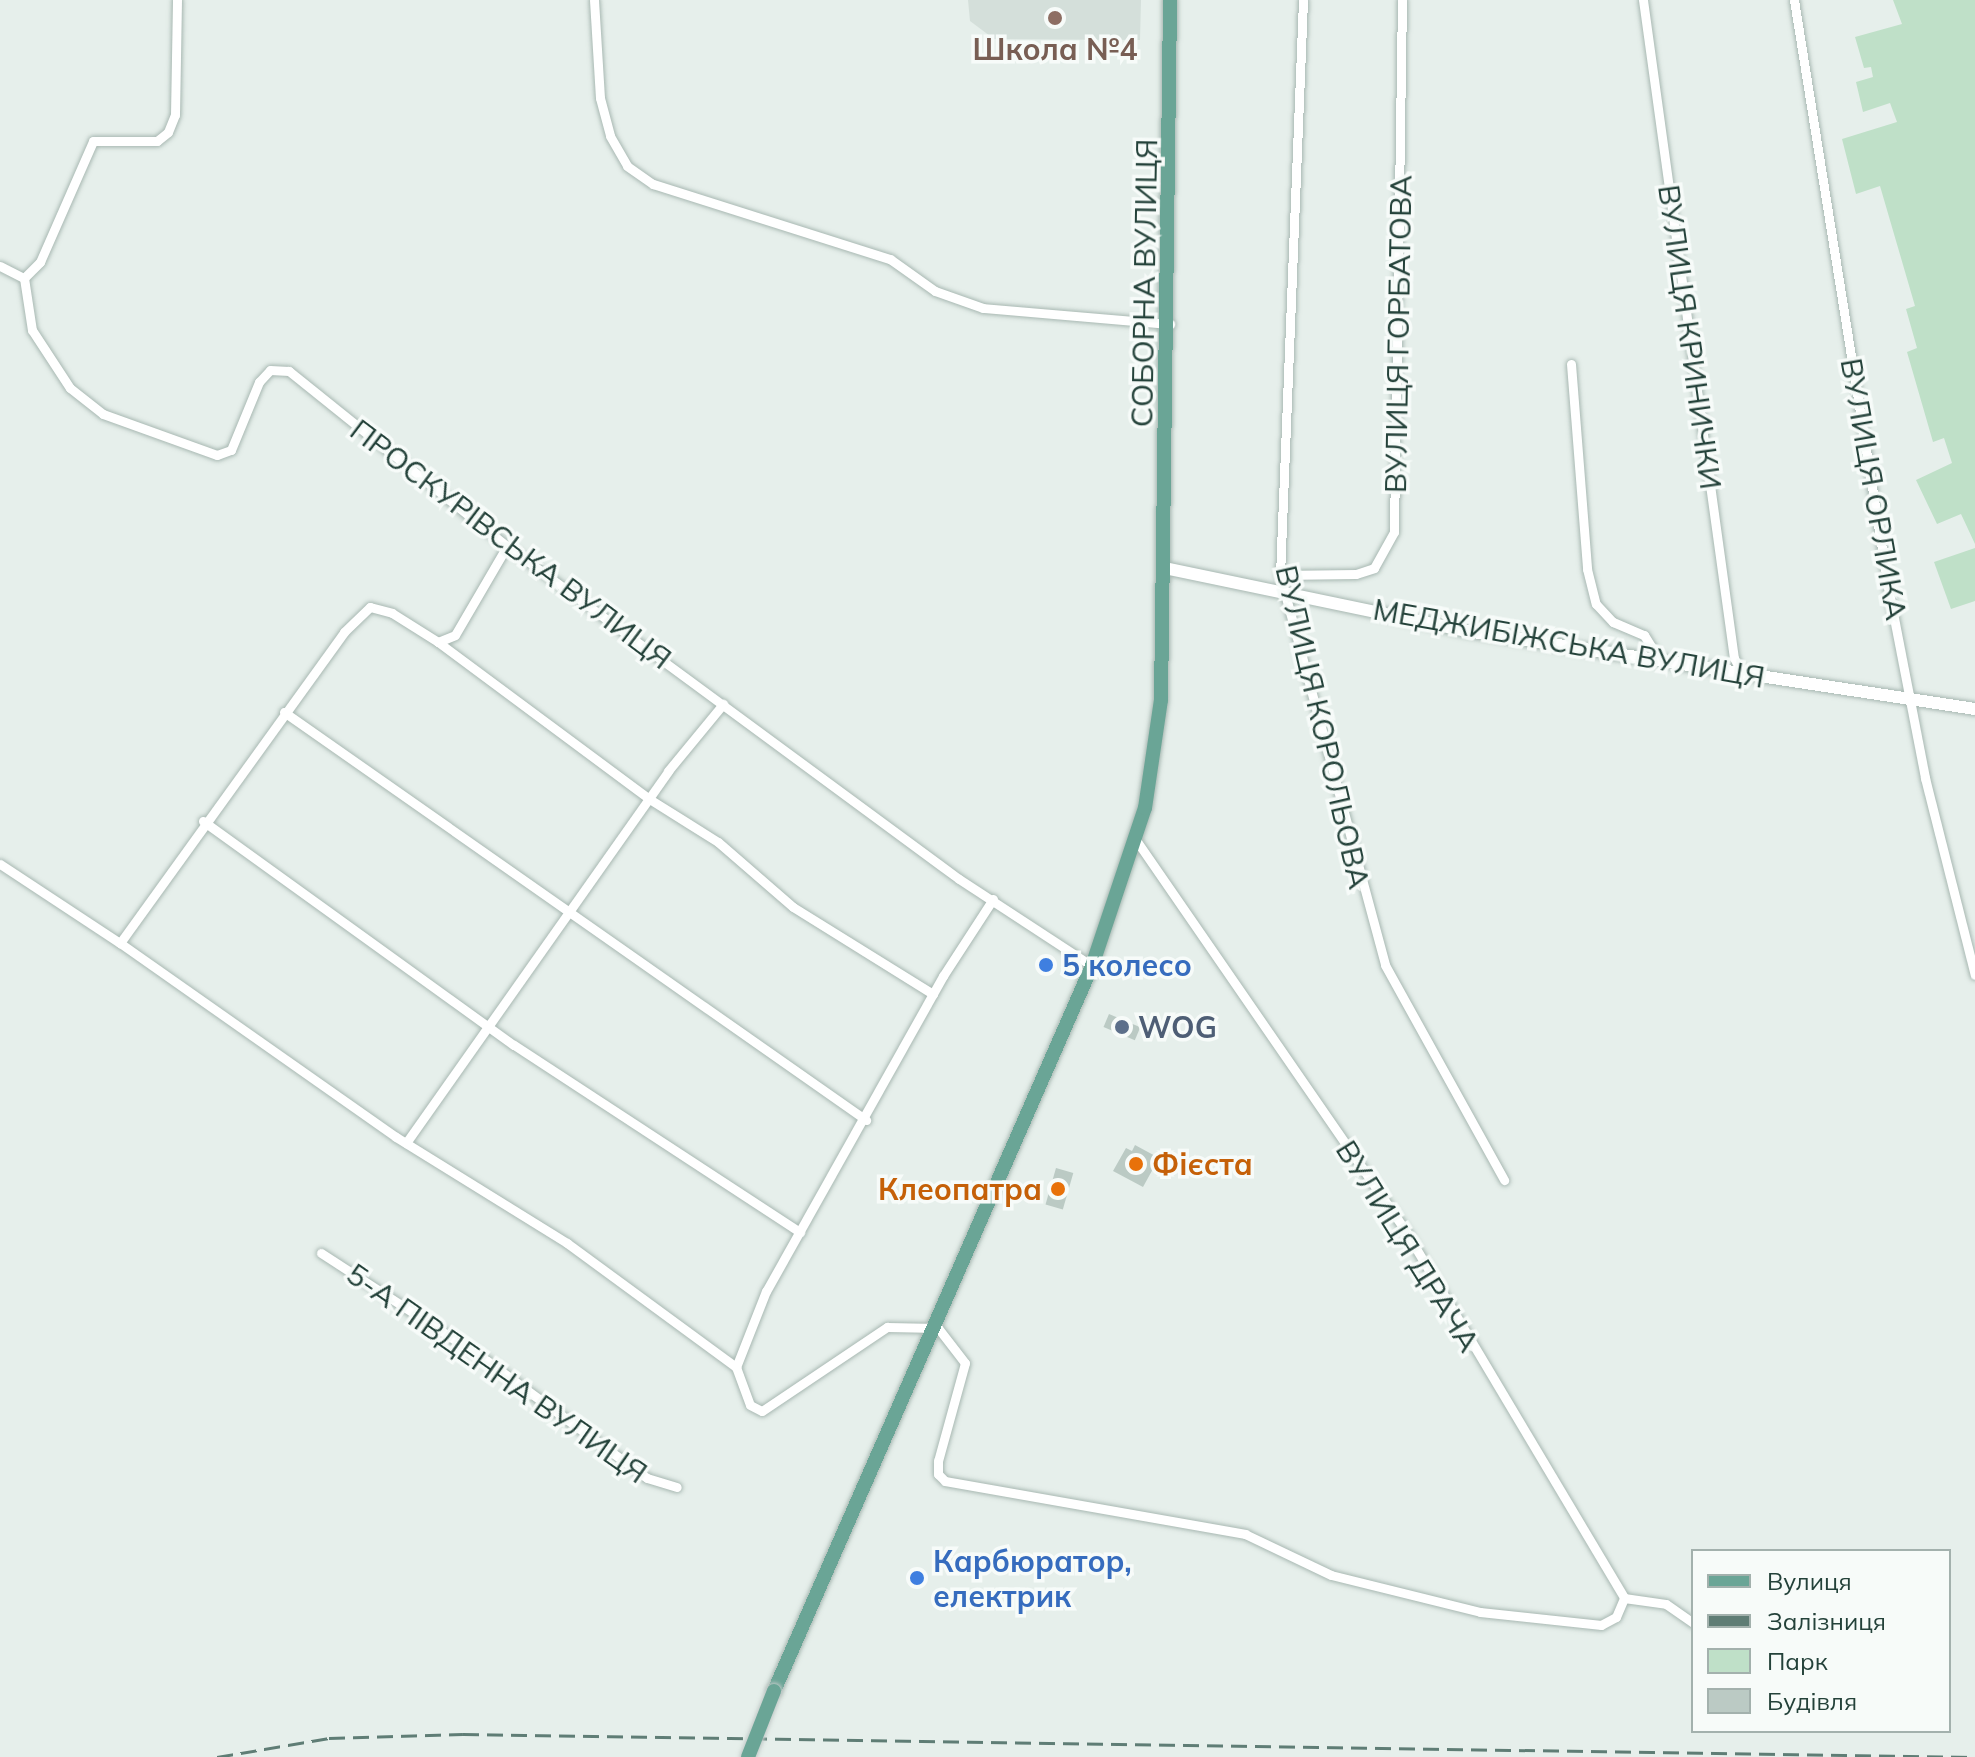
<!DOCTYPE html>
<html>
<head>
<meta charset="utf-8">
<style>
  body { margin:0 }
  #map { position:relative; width:1975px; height:1757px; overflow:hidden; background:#e6efeb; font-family:Mulish,sans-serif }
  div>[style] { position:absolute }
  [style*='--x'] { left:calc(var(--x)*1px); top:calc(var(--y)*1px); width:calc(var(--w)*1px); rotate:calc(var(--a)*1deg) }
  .built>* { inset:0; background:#d4dfda }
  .green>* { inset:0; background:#bfe0c8 }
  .building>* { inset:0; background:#bbcac4; transform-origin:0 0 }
  .roads { filter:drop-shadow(0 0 2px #a8b8b2) drop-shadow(0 0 2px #a8b8b2) }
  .street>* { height:9px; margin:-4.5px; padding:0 4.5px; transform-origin:4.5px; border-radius:4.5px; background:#fff }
  .secondary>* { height:12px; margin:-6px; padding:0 6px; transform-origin:6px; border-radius:6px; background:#fff }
  .primary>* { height:14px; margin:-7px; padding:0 7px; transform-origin:7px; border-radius:7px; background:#6aa596 }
  .rail>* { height:3px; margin-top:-1.5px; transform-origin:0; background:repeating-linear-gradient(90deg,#5f7d75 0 16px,transparent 0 24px) }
  .bridges { filter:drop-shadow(0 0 2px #c2cac8) drop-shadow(0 0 2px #c2cac8) }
  .primary-bridge>* { height:14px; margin:-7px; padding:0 7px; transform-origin:7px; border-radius:7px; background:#6aa596 }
  .dots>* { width:22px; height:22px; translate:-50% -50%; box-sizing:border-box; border:4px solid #f7fbf9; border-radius:50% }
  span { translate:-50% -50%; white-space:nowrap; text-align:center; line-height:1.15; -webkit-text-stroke:7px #f7fbf9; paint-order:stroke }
  .education-label { font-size:30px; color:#785e54; font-weight:700 }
  .street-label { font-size:30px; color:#24423a }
  .shop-label { font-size:30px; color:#366cbe; font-weight:700 }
  .left { translate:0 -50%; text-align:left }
  .service-label { font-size:30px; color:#4e5e75; font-weight:700 }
  .food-label { font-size:30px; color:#c56008; font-weight:700 }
  .right { translate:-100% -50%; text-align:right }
  .legend { position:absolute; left:1691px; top:1549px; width:260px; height:184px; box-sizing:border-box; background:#f7fbf9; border:2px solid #a3b1ad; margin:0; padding:10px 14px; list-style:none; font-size:24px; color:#24423a }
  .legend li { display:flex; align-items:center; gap:16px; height:40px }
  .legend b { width:40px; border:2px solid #a3b1ad }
</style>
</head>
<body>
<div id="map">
  <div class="built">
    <div style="clip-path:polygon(968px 0,1141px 0,1140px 40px,994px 39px,970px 21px)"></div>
  </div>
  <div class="green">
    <div style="clip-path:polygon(1893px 0,1975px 0,1975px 544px,1961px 514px,1937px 524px,1916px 480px,1952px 463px,1944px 438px,1933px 442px,1907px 352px,1917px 348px,1906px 309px,1915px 306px,1880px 186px,1856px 194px,1842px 139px,1897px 122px,1890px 103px,1863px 112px,1856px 82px,1873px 77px,1871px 67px,1864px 68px,1855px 37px,1902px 24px)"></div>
    <div style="clip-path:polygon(1975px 548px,1975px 601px,1951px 609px,1934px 562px)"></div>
  </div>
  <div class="building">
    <div style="left:1109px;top:1014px;width:34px;height:14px;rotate:23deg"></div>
    <div style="clip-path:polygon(1135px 1145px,1159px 1158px,1143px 1187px,1113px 1171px,1126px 1148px,1132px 1151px)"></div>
    <div style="left:1056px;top:1168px;width:18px;height:38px;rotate:16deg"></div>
  </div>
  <div class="roads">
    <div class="street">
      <div style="--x:594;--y:0;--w:98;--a:86.5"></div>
      <div style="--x:600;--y:98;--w:39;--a:75"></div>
      <div style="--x:610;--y:136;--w:34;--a:60"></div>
      <div style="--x:627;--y:166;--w:32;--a:35"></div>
      <div style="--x:653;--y:184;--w:249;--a:17.6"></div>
      <div style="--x:890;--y:259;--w:55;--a:35.4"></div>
      <div style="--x:935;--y:291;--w:51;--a:19.5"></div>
      <div style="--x:983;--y:308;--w:188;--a:4.9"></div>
      <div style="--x:1303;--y:0;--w:575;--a:92.29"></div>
      <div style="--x:1280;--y:575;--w:404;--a:74.9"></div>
      <div style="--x:1385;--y:965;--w:246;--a:61"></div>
      <div style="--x:1643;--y:0;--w:664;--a:82.13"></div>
      <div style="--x:1734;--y:658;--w:17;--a:62"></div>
      <div style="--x:1794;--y:0;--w:594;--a:80.9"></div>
      <div style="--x:1888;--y:587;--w:195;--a:79"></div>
      <div style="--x:1925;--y:778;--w:203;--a:75.8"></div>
      <div style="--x:0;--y:266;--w:27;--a:27"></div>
      <div style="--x:24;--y:278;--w:53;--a:81.3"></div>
      <div style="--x:32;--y:330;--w:69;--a:56.8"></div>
      <div style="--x:70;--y:388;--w:42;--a:38.2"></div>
      <div style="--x:103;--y:414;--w:121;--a:19.8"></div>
      <div style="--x:217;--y:455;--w:15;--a:-20"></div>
      <div style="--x:231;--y:450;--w:74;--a:-67.6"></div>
      <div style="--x:259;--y:382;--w:16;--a:-47"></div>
      <div style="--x:270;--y:370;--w:19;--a:3"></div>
      <div style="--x:289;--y:371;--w:280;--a:38.8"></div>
      <div style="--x:507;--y:546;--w:561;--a:36.38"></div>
      <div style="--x:959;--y:879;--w:159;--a:33.2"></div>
      <div style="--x:24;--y:278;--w:23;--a:-45"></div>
      <div style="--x:40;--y:262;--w:132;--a:-66.3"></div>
      <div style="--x:93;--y:141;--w:64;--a:0"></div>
      <div style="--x:157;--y:141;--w:14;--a:-39"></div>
      <div style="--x:168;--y:132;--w:18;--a:-68"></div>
      <div style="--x:175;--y:115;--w:115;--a:-89"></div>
      <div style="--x:1571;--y:364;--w:206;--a:85.5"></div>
      <div style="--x:1587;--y:569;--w:36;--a:76"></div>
      <div style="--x:1596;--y:604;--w:25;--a:47"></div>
      <div style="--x:1613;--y:622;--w:34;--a:23"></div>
      <div style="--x:1644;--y:635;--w:26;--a:58"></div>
      <div style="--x:1280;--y:575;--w:76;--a:-0.8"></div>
      <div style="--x:1356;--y:574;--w:19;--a:-18"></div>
      <div style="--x:1374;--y:568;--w:41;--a:-60.9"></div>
      <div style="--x:1394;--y:532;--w:532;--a:-89.14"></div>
      <div style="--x:438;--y:642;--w:265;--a:36.6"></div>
      <div style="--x:651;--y:800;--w:79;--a:32.1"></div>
      <div style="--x:718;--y:842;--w:99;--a:40.9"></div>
      <div style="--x:793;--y:907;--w:165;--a:31.9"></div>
      <div style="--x:284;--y:712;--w:711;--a:35.03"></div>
      <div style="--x:203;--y:821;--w:383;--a:35.8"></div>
      <div style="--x:514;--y:1045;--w:342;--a:33.2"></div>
      <div style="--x:1136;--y:840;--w:480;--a:55.4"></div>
      <div style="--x:1408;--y:1235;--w:422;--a:59.2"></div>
      <div style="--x:1624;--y:1598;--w:42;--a:8.1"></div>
      <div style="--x:1666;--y:1604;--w:33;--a:35"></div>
      <div style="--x:0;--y:864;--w:144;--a:33.4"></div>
      <div style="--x:120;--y:943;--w:383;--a:-54.2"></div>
      <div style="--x:344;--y:632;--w:36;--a:-44"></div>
      <div style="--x:370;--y:607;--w:23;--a:15"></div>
      <div style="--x:392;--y:613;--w:54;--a:32.2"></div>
      <div style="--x:438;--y:642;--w:18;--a:-22"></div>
      <div style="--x:455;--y:635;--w:103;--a:-59.7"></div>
      <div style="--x:993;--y:899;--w:92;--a:123"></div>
      <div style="--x:943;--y:976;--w:361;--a:119.3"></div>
      <div style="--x:766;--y:1291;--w:82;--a:111.5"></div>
      <div style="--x:736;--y:1367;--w:40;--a:69.8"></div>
      <div style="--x:750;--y:1405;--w:13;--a:27"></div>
      <div style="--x:762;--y:1411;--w:151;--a:-33.9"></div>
      <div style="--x:887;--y:1327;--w:51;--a:1.1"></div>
      <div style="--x:938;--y:1328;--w:44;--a:52.4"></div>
      <div style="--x:965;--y:1363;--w:102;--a:105.4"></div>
      <div style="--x:938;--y:1461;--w:13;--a:90"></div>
      <div style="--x:938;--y:1474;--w:10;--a:45"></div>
      <div style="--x:945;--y:1481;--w:305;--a:10"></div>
      <div style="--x:1245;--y:1534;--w:95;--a:25.5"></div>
      <div style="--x:1331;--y:1575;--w:154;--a:13.9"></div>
      <div style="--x:1480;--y:1612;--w:122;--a:6.1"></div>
      <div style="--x:1601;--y:1625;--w:17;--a:-28"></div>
      <div style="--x:1616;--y:1617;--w:21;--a:-67"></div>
      <div style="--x:120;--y:943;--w:337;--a:35.1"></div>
      <div style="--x:396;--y:1137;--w:201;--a:31.8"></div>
      <div style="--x:567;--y:1243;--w:210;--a:36.3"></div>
      <div style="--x:406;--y:1143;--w:455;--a:-54.8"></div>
      <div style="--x:668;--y:771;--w:87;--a:-50.6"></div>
      <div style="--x:321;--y:1253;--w:198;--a:33"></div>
      <div style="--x:487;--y:1361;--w:198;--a:36.2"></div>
      <div style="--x:647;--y:1478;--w:31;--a:17"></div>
    </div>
    <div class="secondary">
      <div style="--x:1165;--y:568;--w:309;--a:11.8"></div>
      <div style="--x:1467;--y:631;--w:514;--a:8.73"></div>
    </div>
    <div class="primary">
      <div style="--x:774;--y:1691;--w:792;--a:-66.32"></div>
      <div style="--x:1092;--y:966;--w:167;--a:-71.5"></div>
      <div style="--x:1145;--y:808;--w:109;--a:-81.6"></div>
      <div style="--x:1161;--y:700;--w:700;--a:-89.26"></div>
    </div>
  </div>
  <div class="rail">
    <div style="--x:217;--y:1757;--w:114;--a:-9.6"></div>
    <div style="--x:329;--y:1738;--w:134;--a:-1.7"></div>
    <div style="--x:463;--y:1734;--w:1512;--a:0.87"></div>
  </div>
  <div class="bridges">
    <div class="primary-bridge">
      <div style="--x:748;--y:1757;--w:71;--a:-68.5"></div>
    </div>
  </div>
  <div class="dots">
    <div style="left:1055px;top:18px;background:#8d6e63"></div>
    <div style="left:1046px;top:965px;background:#3f7fe0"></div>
    <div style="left:1122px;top:1027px;background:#5c6f8a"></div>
    <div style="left:1136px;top:1164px;background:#e8710a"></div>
    <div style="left:1058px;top:1189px;background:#e8710a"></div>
    <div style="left:917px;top:1578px;background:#3f7fe0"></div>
  </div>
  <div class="education-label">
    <span style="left:1055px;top:49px">Школа №4</span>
  </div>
  <div class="street-label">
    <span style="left:1144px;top:283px;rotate:-89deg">СОБОРНА ВУЛИЦЯ</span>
    <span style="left:1398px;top:334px;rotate:-89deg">ВУЛИЦЯ ГОРБАТОВА</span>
    <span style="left:1690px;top:337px;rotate:82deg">ВУЛИЦЯ КРИНИЧКИ</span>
    <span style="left:1874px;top:489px;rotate:80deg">ВУЛИЦЯ ОРЛИКА</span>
    <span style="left:511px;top:544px;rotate:37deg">ПРОСКУРІВСЬКА ВУЛИЦЯ</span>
    <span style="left:1569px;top:643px;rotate:10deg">МЕДЖИБІЖСЬКА ВУЛИЦЯ</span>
    <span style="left:1323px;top:727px;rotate:77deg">ВУЛИЦЯ КОРОЛЬОВА</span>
    <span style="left:1408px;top:1246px;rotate:58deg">ВУЛИЦЯ ДРАЧА</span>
    <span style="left:497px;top:1373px;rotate:35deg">5-А ПІВДЕННА ВУЛИЦЯ</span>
  </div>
  <div class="shop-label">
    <span class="left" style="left:1062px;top:965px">5 колесо</span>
    <span class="left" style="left:933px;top:1578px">Карбюратор,<br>електрик</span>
  </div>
  <div class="service-label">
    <span class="left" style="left:1138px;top:1027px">WOG</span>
  </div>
  <div class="food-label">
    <span class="left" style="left:1152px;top:1164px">Фієста</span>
    <span class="right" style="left:1042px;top:1189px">Клеопатра</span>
  </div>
  <ul class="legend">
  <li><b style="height:10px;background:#6aa596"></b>Вулиця</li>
  <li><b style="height:10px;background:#5f7d75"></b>Залізниця</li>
  <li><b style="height:22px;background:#bfe0c8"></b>Парк</li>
  <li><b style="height:22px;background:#bbcac4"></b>Будівля</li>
  </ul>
</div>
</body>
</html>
